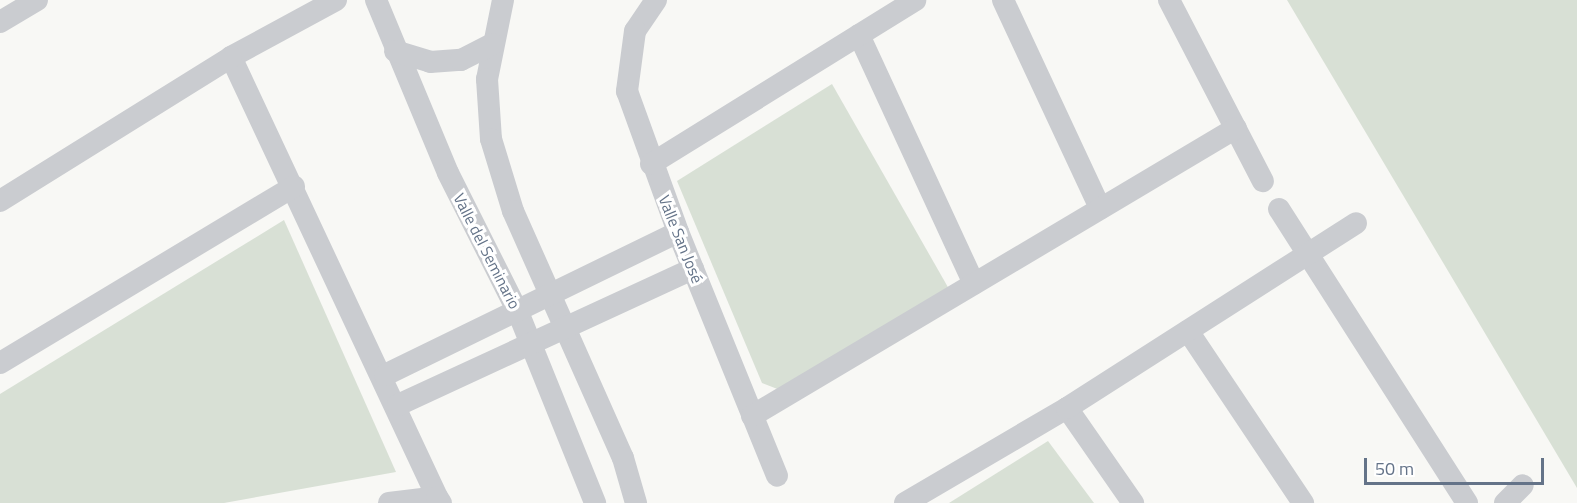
<!DOCTYPE html>
<html>
<head>
<meta charset="utf-8">
<style>
  body { margin:0 }
  #map { position:relative; width:1577px; height:503px; overflow:hidden; background:#f8f8f5; font-family:"Titillium Web",sans-serif }
  div>[style] { position:absolute }
  [style*='--x'] { left:calc(var(--x)*1px); top:calc(var(--y)*1px); width:calc(var(--w)*1px); rotate:calc(var(--a)*1deg) }
  .green>* { inset:0; background:#d8e0d5 }
  .minor>* { height:22px; margin:-11px; padding:0 11px; transform-origin:11px; border-radius:11px; background:#caccd0 }
  span { translate:-50% -50%; white-space:nowrap; text-align:center; line-height:1.15; -webkit-text-stroke:6px #fff; paint-order:stroke }
  .street-label { font-size:16px; color:#647388 }
  .scale { position:absolute; left:1364px; top:458px; width:180px; height:27px; box-sizing:border-box; border:3px solid #647388; border-top:0; padding-left:8px; font-size:18px; line-height:21px; white-space:nowrap; color:#647388; -webkit-text-stroke:4px #fff; paint-order:stroke }
</style>
</head>
<body>
<div id="map">
  <div class="green">
    <div style="clip-path:polygon(1287px 0,1577px 0,1577px 488px)"></div>
    <div style="clip-path:polygon(832px 84px,949px 289px,780px 390px,762px 383px,677px 181px)"></div>
    <div style="clip-path:polygon(284px 220px,396px 472px,224px 503px,0 503px,0 394px)"></div>
    <div style="clip-path:polygon(1048px 441px,1094px 503px,949px 503px)"></div>
  </div>
  <div class="minor">
    <div style="--x:336;--y:0;--w:119;--a:151.5"></div>
    <div style="--x:231;--y:57;--w:486;--a:64.9"></div>
    <div style="--x:376;--y:0;--w:187;--a:67.4"></div>
    <div style="--x:448;--y:173;--w:156;--a:63.3"></div>
    <div style="--x:518;--y:312;--w:206;--a:68"></div>
    <div style="--x:503;--y:0;--w:81;--a:101.4"></div>
    <div style="--x:487;--y:79;--w:60;--a:86.2"></div>
    <div style="--x:491;--y:139;--w:75;--a:73"></div>
    <div style="--x:513;--y:211;--w:270;--a:66"></div>
    <div style="--x:623;--y:458;--w:47;--a:73.9"></div>
    <div style="--x:656;--y:0;--w:37;--a:124"></div>
    <div style="--x:635;--y:31;--w:61;--a:97.6"></div>
    <div style="--x:627;--y:91;--w:150;--a:70.1"></div>
    <div style="--x:678;--y:232;--w:263;--a:67.9"></div>
    <div style="--x:1003;--y:0;--w:230;--a:65"></div>
    <div style="--x:1169;--y:0;--w:204;--a:62.6"></div>
    <div style="--x:0;--y:22;--w:43;--a:-30.7"></div>
    <div style="--x:859;--y:35;--w:274;--a:65.2"></div>
    <div style="--x:395;--y:51;--w:37;--a:17"></div>
    <div style="--x:430;--y:62;--w:31;--a:-4"></div>
    <div style="--x:461;--y:60;--w:35;--a:-27"></div>
    <div style="--x:651;--y:164;--w:311;--a:-31.8"></div>
    <div style="--x:0;--y:201;--w:272;--a:-31.9"></div>
    <div style="--x:1279;--y:209;--w:349;--a:57.4"></div>
    <div style="--x:1188;--y:331;--w:207;--a:56.2"></div>
    <div style="--x:0;--y:363;--w:343;--a:-31"></div>
    <div style="--x:385;--y:375;--w:326;--a:-26"></div>
    <div style="--x:398;--y:405;--w:325;--a:-24.8"></div>
    <div style="--x:1067;--y:408;--w:116;--a:55.2"></div>
    <div style="--x:752;--y:416;--w:563;--a:-30.75"></div>
    <div style="--x:389;--y:503;--w:48;--a:-7.1"></div>
    <div style="--x:437;--y:497;--w:7;--a:56"></div>
    <div style="--x:905;--y:503;--w:188;--a:-30.4"></div>
    <div style="--x:1067;--y:408;--w:343;--a:-32.6"></div>
    <div style="--x:1505;--y:503;--w:25;--a:-45"></div>
  </div>
  <div class="street-label">
    <span style="left:681px;top:239px;rotate:68deg">Valle San José</span>
    <span style="left:487px;top:251px;rotate:63deg">Valle del Seminario</span>
  </div>
  <div class="scale">50 m</div>
</div>
</body>
</html>
